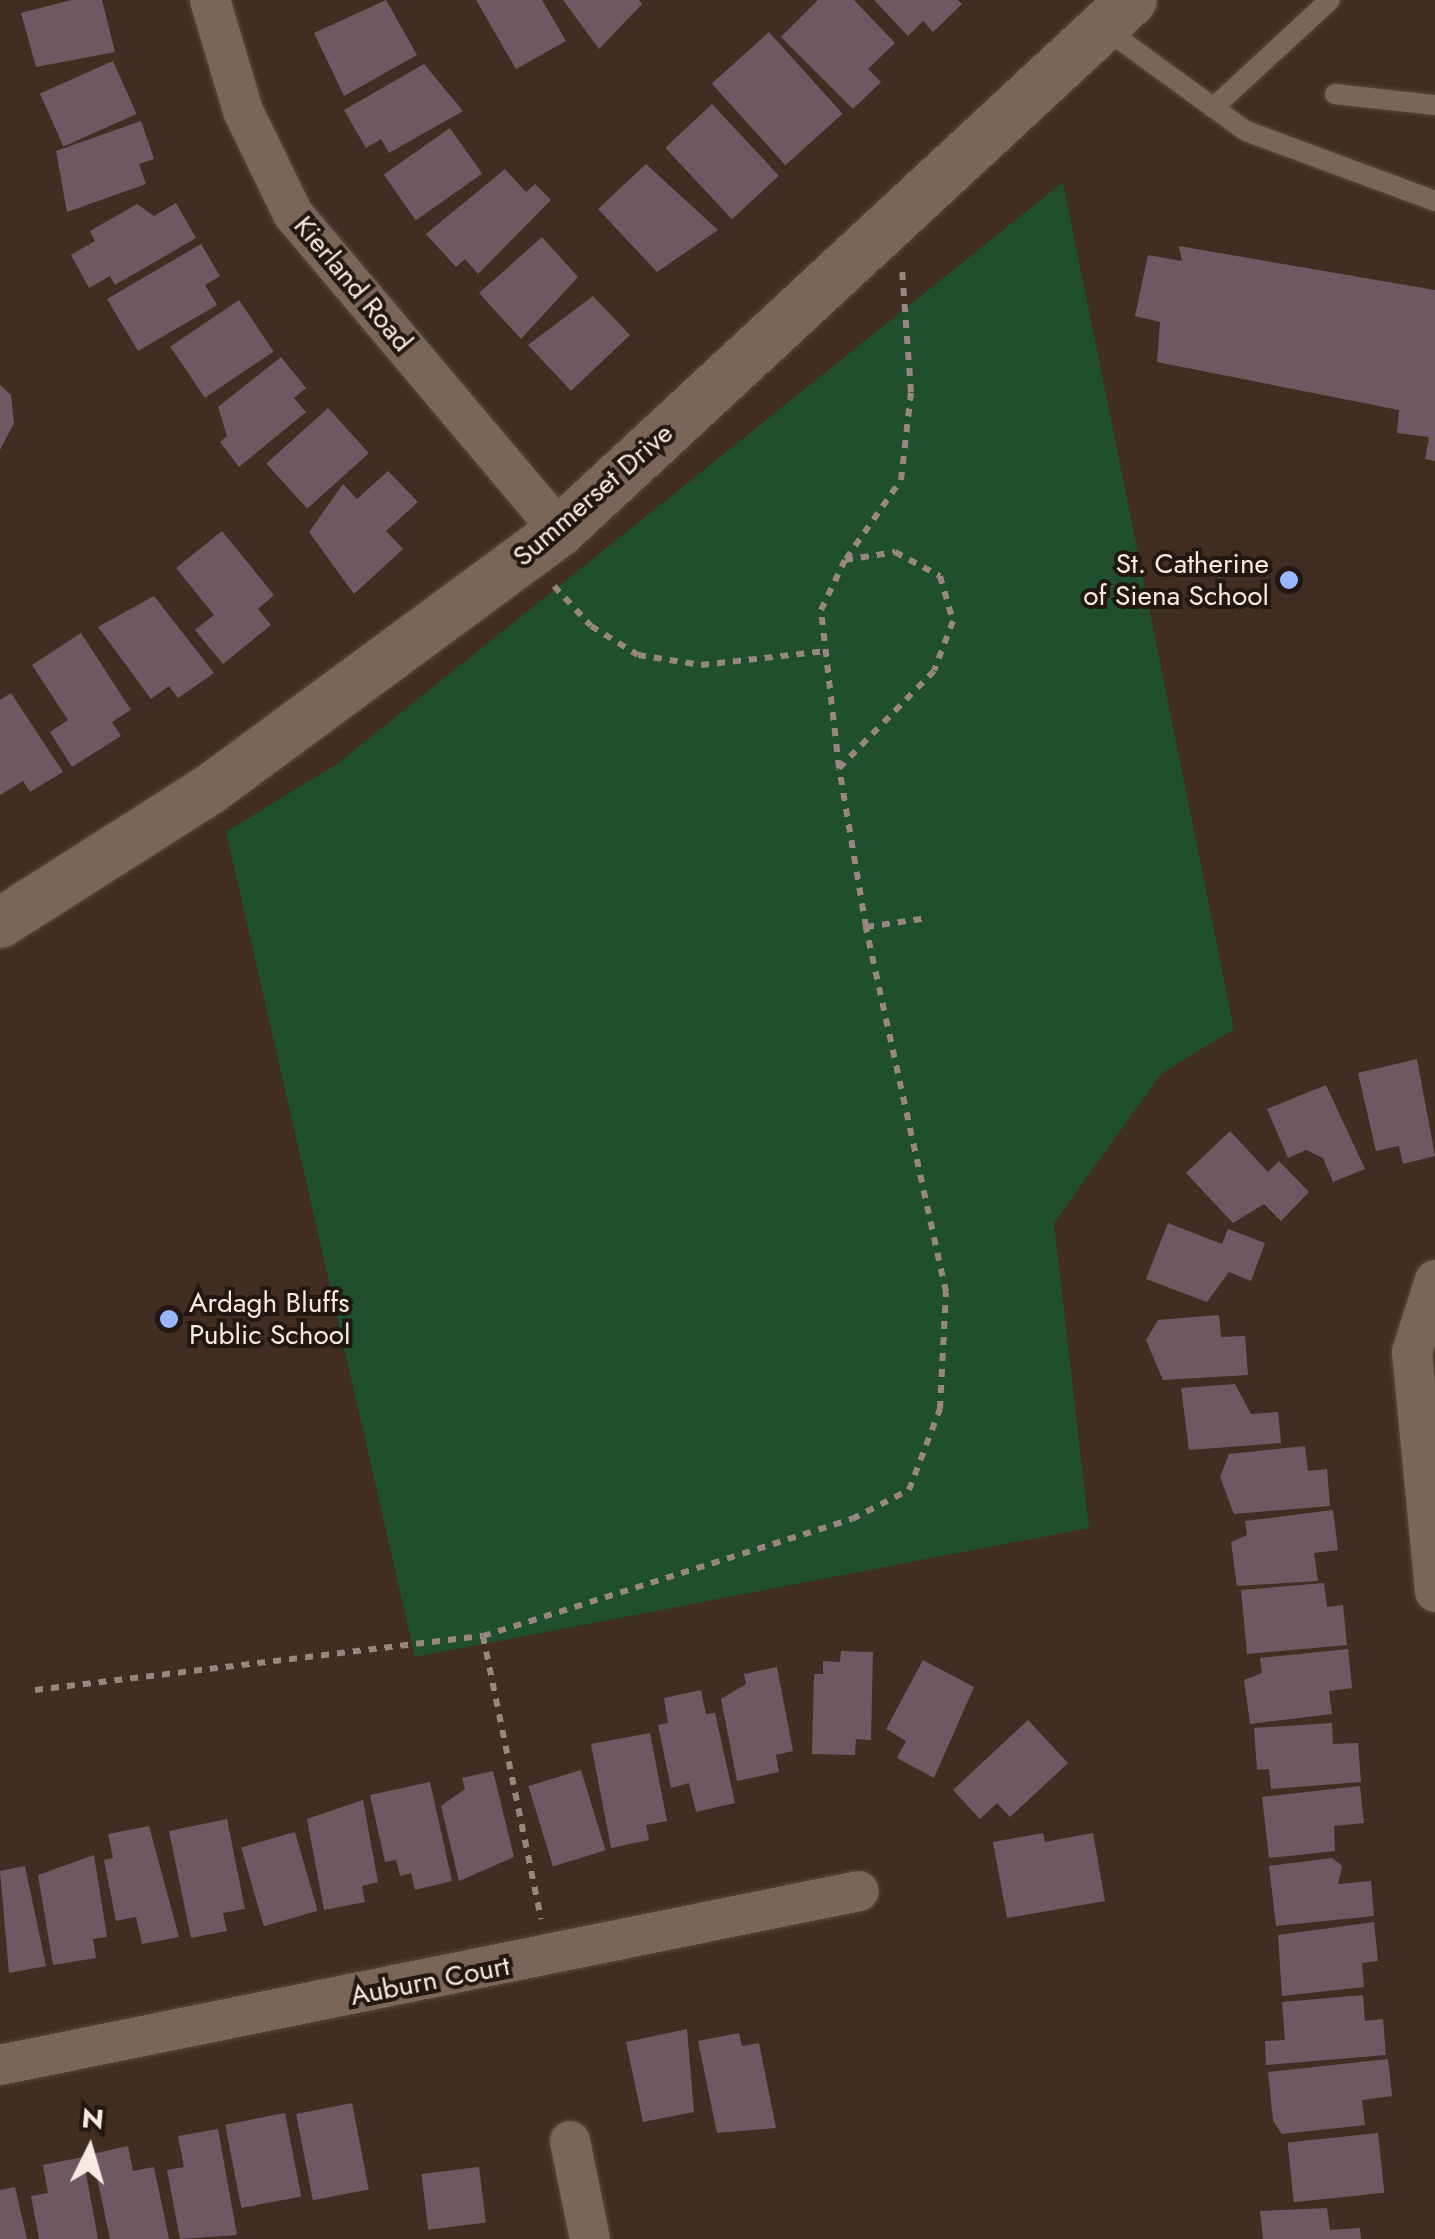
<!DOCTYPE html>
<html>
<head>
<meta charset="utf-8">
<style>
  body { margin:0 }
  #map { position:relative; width:1435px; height:2239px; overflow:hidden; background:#412d22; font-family:Jost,sans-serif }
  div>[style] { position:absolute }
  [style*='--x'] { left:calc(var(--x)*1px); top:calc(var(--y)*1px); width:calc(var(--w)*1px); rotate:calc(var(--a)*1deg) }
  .green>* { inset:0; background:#1f4f2d }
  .building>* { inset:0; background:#705863; transform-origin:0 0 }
  .path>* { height:6px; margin-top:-3px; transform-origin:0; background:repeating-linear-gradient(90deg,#98877e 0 8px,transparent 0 16px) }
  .roads { filter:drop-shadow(0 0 2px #59483f) drop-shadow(0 0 2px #59483f) }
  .service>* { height:20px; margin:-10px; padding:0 10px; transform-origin:10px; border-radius:10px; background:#7b6458 }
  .minor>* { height:40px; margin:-20px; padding:0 20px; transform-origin:20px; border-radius:20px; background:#7b6458 }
  .tertiary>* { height:50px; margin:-25px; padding:0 25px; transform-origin:25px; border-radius:25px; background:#7b6458 }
  .dots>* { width:28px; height:28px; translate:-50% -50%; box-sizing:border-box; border:5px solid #211813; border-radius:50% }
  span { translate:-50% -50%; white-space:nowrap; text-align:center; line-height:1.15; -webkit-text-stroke:8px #211813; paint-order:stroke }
  .street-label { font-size:28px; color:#f8eae3 }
  .poi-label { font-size:28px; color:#f8eae3 }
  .right { translate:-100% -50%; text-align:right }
  .left { translate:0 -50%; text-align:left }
  .north { position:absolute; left:40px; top:2099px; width:100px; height:100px; -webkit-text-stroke:8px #211813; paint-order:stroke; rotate:5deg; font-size:28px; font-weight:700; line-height:40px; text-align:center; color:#f8eae3 }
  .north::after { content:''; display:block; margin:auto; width:35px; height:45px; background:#f8eae3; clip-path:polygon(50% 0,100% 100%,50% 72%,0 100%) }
</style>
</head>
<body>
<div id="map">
  <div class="green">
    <div style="clip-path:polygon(1063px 182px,1234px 1029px,1161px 1074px,1054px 1223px,1089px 1528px,415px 1657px,226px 832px,337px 764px)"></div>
  </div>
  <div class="building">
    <div style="clip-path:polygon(71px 0,102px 0,115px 52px,36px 67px,21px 13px)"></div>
    <div style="clip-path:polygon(386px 0,417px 55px,344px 96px,314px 33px)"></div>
    <div style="clip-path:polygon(476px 0,542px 0,566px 41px,516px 69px)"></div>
    <div style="clip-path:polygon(563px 0,639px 0,642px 4px,599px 49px)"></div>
    <div style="clip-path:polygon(818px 0,854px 0,895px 43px,868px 69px,881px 82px,853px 109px,781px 37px)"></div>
    <div style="clip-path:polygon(874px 0,958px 0,962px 4px,933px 32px,923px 21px,908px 36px)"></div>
    <div style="left:769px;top:32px;width:110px;height:77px;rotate:48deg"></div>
    <div style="left:113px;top:61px;width:58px;height:80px;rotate:66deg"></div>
    <div style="clip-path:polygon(424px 64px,463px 111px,389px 153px,381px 139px,366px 148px,344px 110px)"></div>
    <div style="left:712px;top:104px;width:98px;height:64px;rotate:47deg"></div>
    <div style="clip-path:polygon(141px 121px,154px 159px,139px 164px,146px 184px,67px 212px,56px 151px)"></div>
    <div style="left:450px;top:128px;width:56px;height:81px;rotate:55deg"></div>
    <div style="clip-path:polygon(646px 164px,718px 230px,657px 272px,598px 209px)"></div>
    <div style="clip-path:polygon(505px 169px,526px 192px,535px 184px,551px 200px,478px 274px,465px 259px,456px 267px,426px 234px)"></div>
    <div style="clip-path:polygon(176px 203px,196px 238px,115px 285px,110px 276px,89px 288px,71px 255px,95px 241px,90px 231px,137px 204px,154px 216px)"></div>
    <div style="clip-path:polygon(542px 237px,578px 277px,521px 339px,479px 293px)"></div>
    <div style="clip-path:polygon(201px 244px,220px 276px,205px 285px,217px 305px,138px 351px,107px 299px)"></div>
    <div style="clip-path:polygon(1179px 246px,1435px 290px,1435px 461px,1425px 459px,1429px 437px,1397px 433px,1399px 410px,1157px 362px,1160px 322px,1135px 316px,1148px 255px,1182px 261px)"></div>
    <div style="clip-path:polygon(593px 296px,630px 335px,571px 391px,528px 345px)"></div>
    <div style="left:239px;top:300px;width:62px;height:83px;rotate:56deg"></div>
    <div style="clip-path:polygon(281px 357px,306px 388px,294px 398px,306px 412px,239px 467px,220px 442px,227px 436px,218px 407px)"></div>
    <div style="clip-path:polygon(0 385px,11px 395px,14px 423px,0 450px)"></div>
    <div style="left:328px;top:408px;width:61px;height:83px;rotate:48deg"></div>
    <div style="clip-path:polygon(388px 471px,418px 502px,386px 531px,403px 549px,354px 594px,309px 532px,343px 484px,357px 499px)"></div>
    <div style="clip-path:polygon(222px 531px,274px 595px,258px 609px,271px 625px,223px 664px,195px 630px,214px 615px,176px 568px)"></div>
    <div style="clip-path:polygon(154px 596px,214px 673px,178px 698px,169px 686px,151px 699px,98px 627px)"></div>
    <div style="clip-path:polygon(81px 633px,131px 710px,112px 722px,121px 736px,72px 767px,50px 732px,68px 720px,32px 665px)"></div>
    <div style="clip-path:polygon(11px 693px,63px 772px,30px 792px,23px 781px,0 795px,0 700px)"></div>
    <div style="clip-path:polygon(1417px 1059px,1435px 1156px,1403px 1164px,1399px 1146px,1376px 1151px,1358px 1073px)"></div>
    <div style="clip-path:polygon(1326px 1085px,1365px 1169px,1333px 1182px,1323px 1158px,1306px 1150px,1288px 1158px,1267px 1109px)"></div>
    <div style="clip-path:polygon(1230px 1131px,1268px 1172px,1279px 1161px,1309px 1192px,1281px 1221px,1264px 1204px,1233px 1223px,1186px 1173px)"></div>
    <div style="clip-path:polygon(1168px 1223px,1222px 1244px,1228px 1229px,1265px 1243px,1251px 1281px,1229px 1272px,1207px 1302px,1146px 1279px)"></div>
    <div style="clip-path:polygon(1219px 1315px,1221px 1337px,1245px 1336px,1248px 1375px,1163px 1380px,1146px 1340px,1158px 1320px)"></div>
    <div style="clip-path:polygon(1235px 1384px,1251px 1414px,1278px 1412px,1281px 1443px,1189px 1450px,1181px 1388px)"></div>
    <div style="clip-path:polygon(1305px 1446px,1308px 1471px,1327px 1469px,1330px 1506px,1234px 1514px,1220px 1477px,1229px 1454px)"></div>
    <div style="clip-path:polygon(1333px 1510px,1338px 1550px,1314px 1553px,1318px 1581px,1237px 1586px,1231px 1542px,1247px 1535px,1245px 1521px)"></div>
    <div style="clip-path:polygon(1324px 1583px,1327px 1607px,1343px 1605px,1347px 1645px,1247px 1654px,1241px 1590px)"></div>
    <div style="clip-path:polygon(1348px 1649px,1352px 1688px,1329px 1691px,1332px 1714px,1250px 1724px,1244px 1680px,1262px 1673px,1260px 1658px)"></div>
    <div style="clip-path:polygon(841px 1651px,873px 1652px,871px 1740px,856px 1739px,855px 1755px,812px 1754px,814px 1674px,823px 1674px,823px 1661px,840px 1662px)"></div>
    <div style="clip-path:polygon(923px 1660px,974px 1687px,934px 1778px,897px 1758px,906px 1741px,886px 1729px)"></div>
    <div style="clip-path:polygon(777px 1667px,793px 1751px,776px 1755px,779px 1772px,737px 1781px,721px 1699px,746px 1684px,744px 1674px)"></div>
    <div style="clip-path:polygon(701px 1690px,706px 1714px,715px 1713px,735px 1803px,696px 1812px,689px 1783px,671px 1788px,658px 1725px,668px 1723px,664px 1698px)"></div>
    <div style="clip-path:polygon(1028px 1720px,1068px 1763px,1010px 1817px,997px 1803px,980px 1819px,953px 1790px)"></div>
    <div style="clip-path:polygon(1332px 1723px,1333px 1744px,1358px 1743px,1361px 1782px,1271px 1789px,1269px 1769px,1257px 1770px,1254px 1728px)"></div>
    <div style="clip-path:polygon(650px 1733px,667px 1821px,646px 1825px,649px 1840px,611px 1848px,591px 1744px)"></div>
    <div style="left:581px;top:1770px;width:84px;height:55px;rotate:73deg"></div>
    <div style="clip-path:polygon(493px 1771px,514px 1857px,459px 1881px,441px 1806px,465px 1789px,462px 1778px)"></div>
    <div style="clip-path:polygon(430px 1782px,452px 1881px,415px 1890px,411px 1873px,400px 1876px,396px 1860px,385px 1862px,370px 1795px)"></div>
    <div style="clip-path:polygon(1360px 1786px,1364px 1823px,1334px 1826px,1335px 1851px,1269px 1858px,1262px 1797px)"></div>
    <div style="clip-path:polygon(363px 1800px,378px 1882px,362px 1886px,365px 1902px,324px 1910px,307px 1819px)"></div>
    <div style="clip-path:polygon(227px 1819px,245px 1909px,223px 1913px,227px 1931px,191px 1938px,169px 1831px)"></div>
    <div style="clip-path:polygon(149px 1826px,179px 1937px,142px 1944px,136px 1917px,116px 1921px,104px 1860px,113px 1858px,108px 1834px)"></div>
    <div style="left:295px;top:1832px;width:82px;height:56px;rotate:74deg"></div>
    <div style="clip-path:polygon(1043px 1833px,1045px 1842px,1093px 1833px,1105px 1901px,1007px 1918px,993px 1842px)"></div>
    <div style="clip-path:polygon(94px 1855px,107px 1937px,93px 1939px,96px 1958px,53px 1965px,38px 1875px)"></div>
    <div style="clip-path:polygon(1332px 1858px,1342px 1866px,1338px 1884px,1371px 1881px,1374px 1916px,1276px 1926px,1269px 1866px)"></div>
    <div style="clip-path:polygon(25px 1866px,46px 1966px,9px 1973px,0 1871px)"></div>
    <div style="clip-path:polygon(1374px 1922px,1378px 1961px,1362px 1963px,1364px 1987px,1282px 1996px,1278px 1935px)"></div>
    <div style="clip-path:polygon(1363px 1995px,1365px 2021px,1383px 2019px,1386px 2055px,1266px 2065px,1265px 2041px,1285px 2040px,1282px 2002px)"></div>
    <div style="clip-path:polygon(687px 2029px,694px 2112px,643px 2122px,626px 2042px)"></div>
    <div style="clip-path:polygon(739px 2033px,742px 2046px,759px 2043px,776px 2128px,717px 2133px,698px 2041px)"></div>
    <div style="clip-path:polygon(1388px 2059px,1392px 2096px,1362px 2100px,1365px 2125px,1282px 2134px,1273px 2121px,1268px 2072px)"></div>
    <div style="left:352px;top:2103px;width:88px;height:57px;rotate:79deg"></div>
    <div style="left:285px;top:2113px;width:85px;height:61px;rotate:79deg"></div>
    <div style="clip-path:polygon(218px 2129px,237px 2235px,180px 2239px,167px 2170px,184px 2167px,178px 2136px)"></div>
    <div style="left:1378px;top:2133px;width:60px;height:91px;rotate:84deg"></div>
    <div style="clip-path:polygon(128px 2146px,133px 2171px,154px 2167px,169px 2239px,110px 2239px,92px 2154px)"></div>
    <div style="clip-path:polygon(83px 2157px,98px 2239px,39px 2239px,31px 2196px,48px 2193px,43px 2165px)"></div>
    <div style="left:479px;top:2167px;width:56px;height:58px;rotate:83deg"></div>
    <div style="clip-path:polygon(15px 2187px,27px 2239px,0 2239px,0 2190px)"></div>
    <div style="clip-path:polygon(1327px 2208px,1330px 2230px,1360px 2228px,1361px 2239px,1263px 2239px,1260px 2211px)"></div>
  </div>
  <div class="path">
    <div style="--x:846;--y:559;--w:96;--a:-55.2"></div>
    <div style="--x:901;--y:480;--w:89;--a:-83.5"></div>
    <div style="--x:911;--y:392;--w:122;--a:-94.2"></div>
    <div style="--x:554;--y:586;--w:54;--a:47.2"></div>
    <div style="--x:591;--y:626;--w:55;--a:31.7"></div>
    <div style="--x:638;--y:655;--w:64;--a:9"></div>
    <div style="--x:701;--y:665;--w:126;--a:-6.4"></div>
    <div style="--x:866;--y:927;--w:62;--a:-8.4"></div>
    <div style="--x:483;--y:1636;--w:289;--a:78.4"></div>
    <div style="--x:35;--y:1690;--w:451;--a:-6.9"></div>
    <div style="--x:483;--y:1636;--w:387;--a:-17.6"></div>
    <div style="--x:852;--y:1519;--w:64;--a:-27"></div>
    <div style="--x:909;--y:1490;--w:87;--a:-69.1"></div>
    <div style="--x:940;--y:1409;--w:117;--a:-87.1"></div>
    <div style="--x:946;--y:1292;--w:374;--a:-102.4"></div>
    <div style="--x:866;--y:927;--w:161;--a:-99.6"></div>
    <div style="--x:839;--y:768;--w:159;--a:-96.5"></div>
    <div style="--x:821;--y:610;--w:55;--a:-64.4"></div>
    <div style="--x:845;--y:560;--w:51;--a:-9.1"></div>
    <div style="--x:895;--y:552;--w:51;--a:28.1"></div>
    <div style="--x:940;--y:576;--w:47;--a:73.9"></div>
    <div style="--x:953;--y:621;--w:53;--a:110.8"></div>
    <div style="--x:934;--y:671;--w:136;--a:134.4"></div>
  </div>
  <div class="roads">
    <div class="service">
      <div style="--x:1104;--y:28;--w:175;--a:36"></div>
      <div style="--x:1246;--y:131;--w:202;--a:20.3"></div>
      <div style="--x:1335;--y:94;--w:101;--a:6.3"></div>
      <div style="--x:1213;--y:108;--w:159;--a:-42.7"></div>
    </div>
    <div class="minor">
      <div style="--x:210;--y:0;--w:116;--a:73.4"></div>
      <div style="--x:243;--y:111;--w:114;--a:64.1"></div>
      <div style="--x:293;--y:214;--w:414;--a:49.9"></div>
      <div style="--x:1435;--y:1280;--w:76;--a:107.7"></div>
      <div style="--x:1412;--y:1352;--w:241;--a:84.5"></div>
      <div style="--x:0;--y:2065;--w:876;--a:-11.45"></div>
      <div style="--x:570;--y:2141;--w:100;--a:78.5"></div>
    </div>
    <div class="tertiary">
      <div style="--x:0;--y:923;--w:248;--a:-32.5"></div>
      <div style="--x:209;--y:790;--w:436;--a:-36.4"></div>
      <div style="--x:560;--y:531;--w:780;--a:-42.87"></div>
    </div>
  </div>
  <div class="dots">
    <div style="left:1289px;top:580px;background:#97b6fd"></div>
    <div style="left:169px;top:1319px;background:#97b6fd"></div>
  </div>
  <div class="street-label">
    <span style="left:353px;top:284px;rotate:50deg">Kierland Road</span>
    <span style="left:593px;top:495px;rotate:-41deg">Summerset Drive</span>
    <span style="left:430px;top:1981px;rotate:-11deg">Auburn Court</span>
  </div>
  <div class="poi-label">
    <span class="right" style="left:1269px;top:580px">St. Catherine<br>of Siena School</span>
    <span class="left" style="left:189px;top:1319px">Ardagh Bluffs<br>Public School</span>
  </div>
  <div class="north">N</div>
</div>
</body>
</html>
